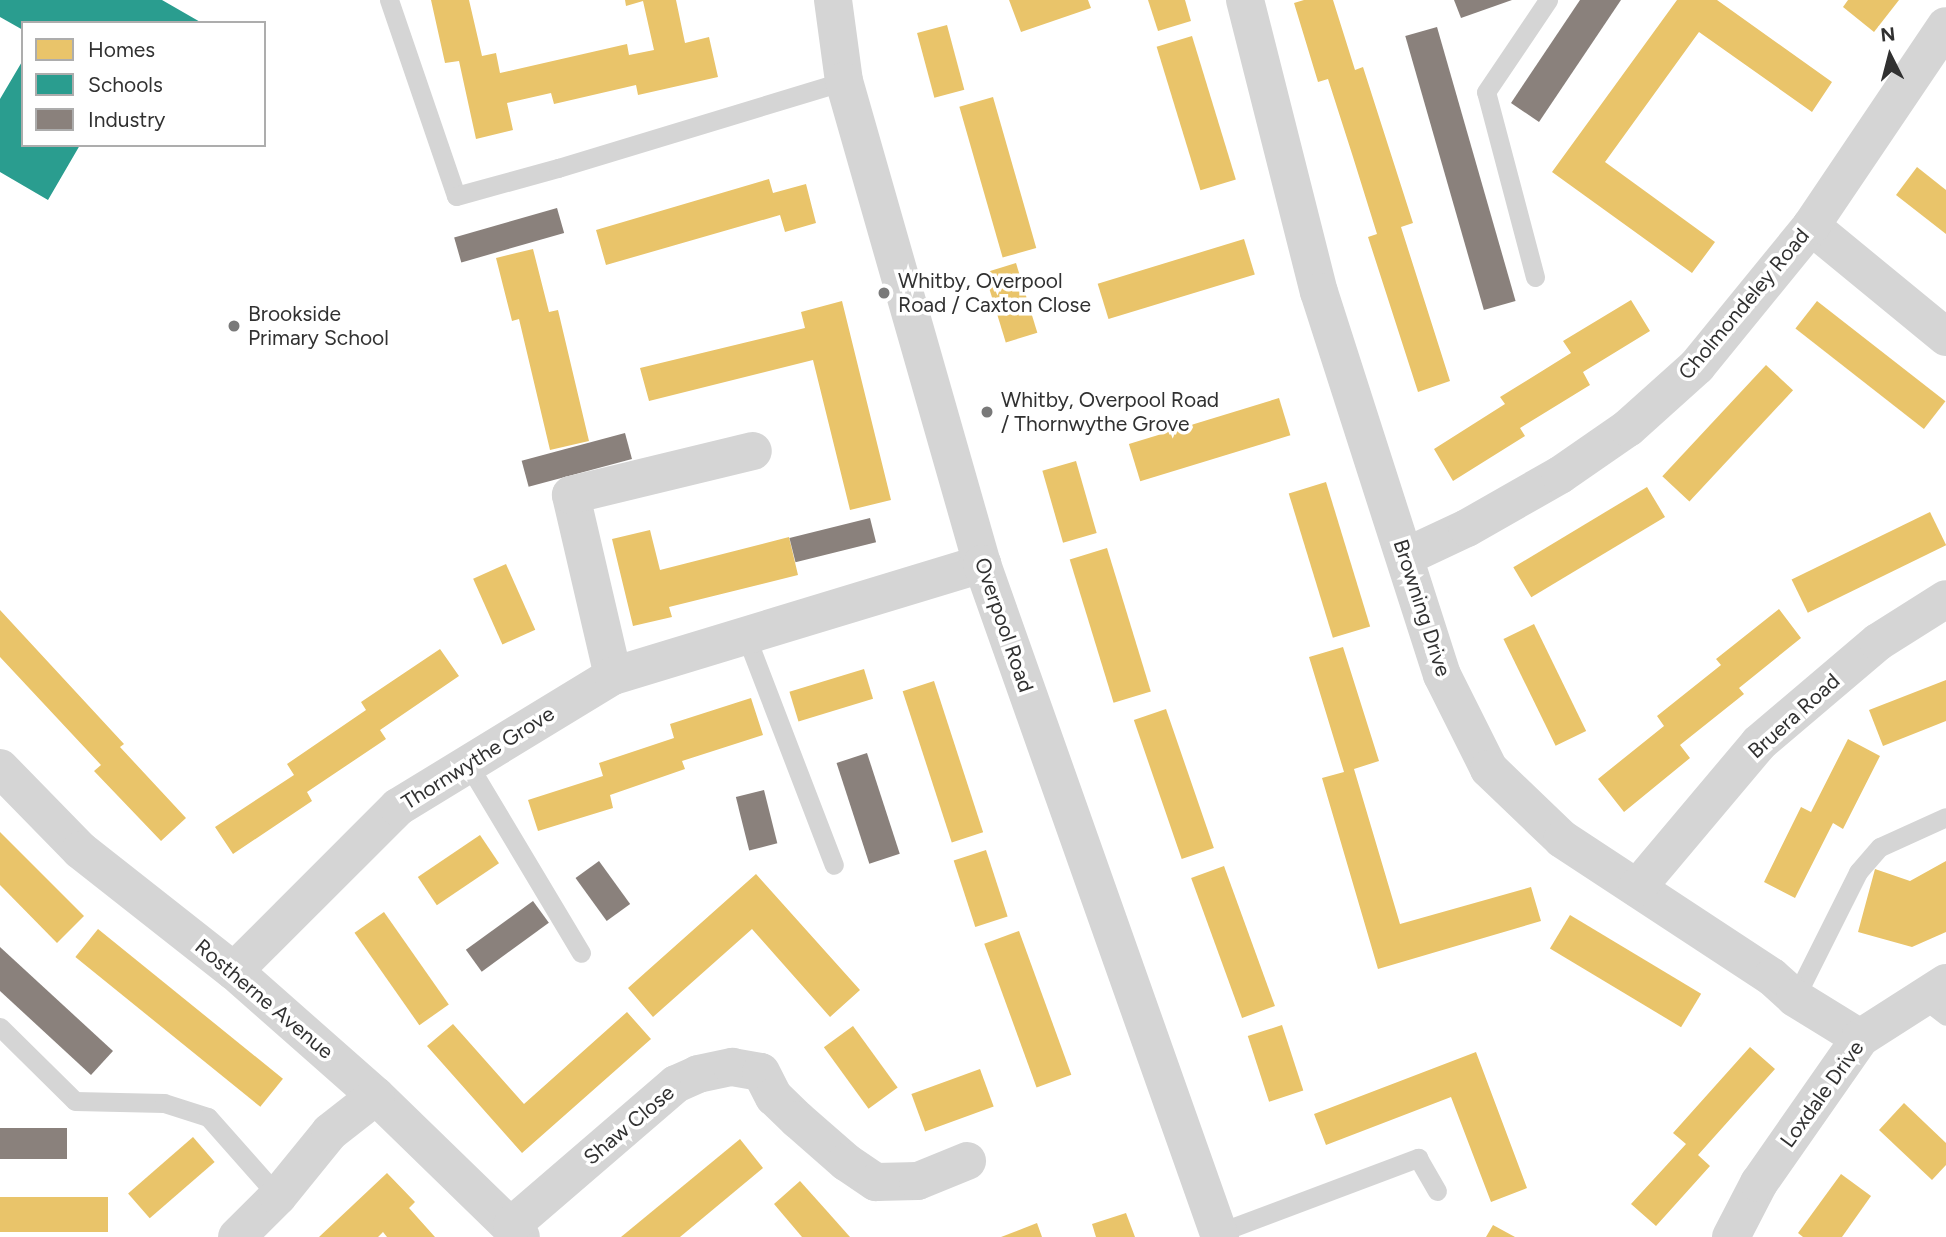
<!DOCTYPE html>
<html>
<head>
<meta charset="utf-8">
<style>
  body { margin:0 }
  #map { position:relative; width:1946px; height:1237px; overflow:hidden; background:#fff; font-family:Figtree,sans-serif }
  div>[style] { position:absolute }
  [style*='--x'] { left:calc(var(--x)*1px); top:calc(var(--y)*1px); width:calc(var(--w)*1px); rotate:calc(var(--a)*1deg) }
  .homes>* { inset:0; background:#e9c46a; transform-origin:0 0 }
  .schools>* { inset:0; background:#2a9d8f }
  .industry>* { inset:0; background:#8a817c; transform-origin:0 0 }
  .service>* { height:19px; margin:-9.5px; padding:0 9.5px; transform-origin:9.5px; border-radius:9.5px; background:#d5d5d5 }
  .minor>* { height:38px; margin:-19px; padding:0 19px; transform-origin:19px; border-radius:19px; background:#d5d5d5 }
  .tertiary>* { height:38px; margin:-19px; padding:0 19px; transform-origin:19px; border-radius:19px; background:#d5d5d5 }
  .dots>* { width:19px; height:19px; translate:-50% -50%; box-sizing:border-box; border:4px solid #fff; border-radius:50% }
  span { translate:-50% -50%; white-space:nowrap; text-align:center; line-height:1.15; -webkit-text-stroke:7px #fff; paint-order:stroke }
  .poi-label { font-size:21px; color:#313131 }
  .left { translate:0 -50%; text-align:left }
  .street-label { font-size:21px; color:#313131 }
  .legend { position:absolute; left:21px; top:21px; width:245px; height:126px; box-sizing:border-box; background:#fff; border:2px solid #adadad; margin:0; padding:9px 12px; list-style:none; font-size:21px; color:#313131 }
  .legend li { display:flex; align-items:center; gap:14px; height:35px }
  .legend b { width:35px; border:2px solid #adadad }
  .north { position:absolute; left:1855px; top:21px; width:70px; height:70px; -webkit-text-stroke:5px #fff; paint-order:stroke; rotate:354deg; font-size:19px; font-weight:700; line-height:28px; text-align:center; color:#313131 }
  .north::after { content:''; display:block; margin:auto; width:24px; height:32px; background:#313131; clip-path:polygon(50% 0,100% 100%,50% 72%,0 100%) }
</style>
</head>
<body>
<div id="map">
  <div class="homes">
    <div style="clip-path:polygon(431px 0,469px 0,482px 56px,496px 53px,500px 73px,627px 44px,629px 55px,654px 50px,643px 1px,626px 6px,625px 0,676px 0,685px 43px,709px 37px,718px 77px,638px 95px,636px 85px,554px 104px,551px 93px,507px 103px,513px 130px,476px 139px,459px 61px,445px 63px)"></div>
    <div style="clip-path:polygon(1009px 0,1088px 0,1091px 8px,1021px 32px)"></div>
    <div style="clip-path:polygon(1148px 0,1185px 0,1191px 21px,1158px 31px)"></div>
    <div style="clip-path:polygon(1304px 0,1333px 0,1355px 70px,1363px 67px,1413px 223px,1401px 227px,1450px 381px,1418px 392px,1368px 237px,1377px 234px,1353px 157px,1328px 79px,1318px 82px,1294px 3px)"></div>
    <div style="clip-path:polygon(1677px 0,1717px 0,1832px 82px,1812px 112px,1699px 32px,1605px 162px,1715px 242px,1692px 273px,1552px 172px)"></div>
    <div style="clip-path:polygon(1848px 0,1899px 0,1874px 32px,1843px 7px)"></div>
    <div style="left:947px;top:25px;width:67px;height:31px;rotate:75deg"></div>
    <div style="left:1192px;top:36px;width:150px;height:37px;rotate:73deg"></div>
    <div style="left:993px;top:97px;width:157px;height:35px;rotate:74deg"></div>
    <div style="clip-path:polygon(1917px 167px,1946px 190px,1946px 234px,1896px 195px)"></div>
    <div style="clip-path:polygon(769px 179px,773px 193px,806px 184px,816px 223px,785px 232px,780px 215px,606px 265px,596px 230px)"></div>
    <div style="left:1244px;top:239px;width:37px;height:153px;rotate:73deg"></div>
    <div style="clip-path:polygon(533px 249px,549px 312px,558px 310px,589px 441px,550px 450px,519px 319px,512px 321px,496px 258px)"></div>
    <div style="left:1016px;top:263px;width:73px;height:33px;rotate:73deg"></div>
    <div style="clip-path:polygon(1631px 300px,1650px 331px,1583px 372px,1590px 385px,1520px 428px,1525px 436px,1453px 481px,1434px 449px,1505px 404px,1500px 397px,1571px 353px,1563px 341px)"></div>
    <div style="clip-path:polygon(842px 301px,891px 500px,850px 510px,813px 360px,649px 401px,640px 368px,805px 328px,801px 312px)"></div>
    <div style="left:1817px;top:301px;width:163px;height:35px;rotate:38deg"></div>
    <div style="left:1766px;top:365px;width:37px;height:152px;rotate:43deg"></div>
    <div style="left:1279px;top:398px;width:39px;height:157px;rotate:73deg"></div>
    <div style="left:1076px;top:461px;width:75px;height:35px;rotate:74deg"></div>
    <div style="left:1326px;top:482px;width:151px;height:39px;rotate:73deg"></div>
    <div style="left:1647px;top:487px;width:35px;height:156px;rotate:59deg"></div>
    <div style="left:1930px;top:512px;width:37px;height:154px;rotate:64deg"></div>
    <div style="clip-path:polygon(650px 530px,660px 570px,789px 537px,798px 575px,669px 607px,672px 617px,633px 626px,612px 539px)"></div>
    <div style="left:1107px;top:548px;width:150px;height:39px;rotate:73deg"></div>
    <div style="left:506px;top:564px;width:72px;height:36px;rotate:66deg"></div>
    <div style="clip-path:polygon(1779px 609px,1801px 638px,1739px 688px,1744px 694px,1680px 745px,1690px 758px,1624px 812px,1598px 779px,1664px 726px,1657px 716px,1721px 665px,1716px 659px)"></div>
    <div style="clip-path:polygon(0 610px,124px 744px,120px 747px,186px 818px,161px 841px,94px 771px,101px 765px,0 657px)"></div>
    <div style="left:1534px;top:624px;width:119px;height:34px;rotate:64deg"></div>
    <div style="clip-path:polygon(1343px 647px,1379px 761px,1354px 769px,1400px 924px,1531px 887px,1541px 921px,1378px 969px,1322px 778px,1344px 772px,1309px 657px)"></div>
    <div style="clip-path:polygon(440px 649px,459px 676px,380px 730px,386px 739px,307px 792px,312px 801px,233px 854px,215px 827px,294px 775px,287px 764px,366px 710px,361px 702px)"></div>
    <div style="left:864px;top:669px;width:31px;height:78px;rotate:73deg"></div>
    <div style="clip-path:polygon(1946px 680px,1946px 721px,1883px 746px,1869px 710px)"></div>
    <div style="left:934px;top:681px;width:159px;height:33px;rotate:72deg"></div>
    <div style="clip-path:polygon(751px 698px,763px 735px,682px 761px,685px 769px,610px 795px,613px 808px,538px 831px,528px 800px,603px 776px,599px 763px,674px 738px,670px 724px)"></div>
    <div style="left:1166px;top:709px;width:147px;height:34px;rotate:71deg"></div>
    <div style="clip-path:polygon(1848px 739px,1880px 756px,1843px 829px,1833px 823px,1795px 898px,1764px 882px,1801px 807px,1811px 812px)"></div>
    <div style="clip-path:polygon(0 832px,84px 916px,57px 943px,0 885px)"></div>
    <div style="left:480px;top:835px;width:34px;height:75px;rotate:56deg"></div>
    <div style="left:986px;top:850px;width:70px;height:34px;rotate:72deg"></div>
    <div style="clip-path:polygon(1946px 861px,1946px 932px,1912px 947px,1858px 932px,1875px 869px,1910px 881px)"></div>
    <div style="left:1224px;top:866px;width:149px;height:35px;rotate:70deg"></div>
    <div style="clip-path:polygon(756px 874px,860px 990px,830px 1017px,752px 929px,653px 1017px,628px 988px)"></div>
    <div style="left:384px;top:912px;width:113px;height:36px;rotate:55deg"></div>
    <div style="left:1570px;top:915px;width:153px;height:39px;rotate:31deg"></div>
    <div style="left:98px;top:929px;width:238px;height:36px;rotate:39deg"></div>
    <div style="left:1019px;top:931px;width:153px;height:37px;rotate:70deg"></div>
    <div style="clip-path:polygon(627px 1012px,651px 1039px,522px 1153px,427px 1046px,453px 1024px,524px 1104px)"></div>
    <div style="left:1282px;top:1025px;width:69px;height:36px;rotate:72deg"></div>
    <div style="left:853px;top:1026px;width:76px;height:36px;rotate:54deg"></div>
    <div style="clip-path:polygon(1750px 1047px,1775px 1069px,1698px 1155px,1710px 1166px,1656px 1226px,1631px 1204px,1686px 1144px,1673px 1133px)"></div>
    <div style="clip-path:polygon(1476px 1052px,1527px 1188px,1491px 1202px,1451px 1097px,1326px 1145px,1314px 1114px)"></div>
    <div style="left:980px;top:1069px;width:40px;height:73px;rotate:70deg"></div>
    <div style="clip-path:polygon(1904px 1103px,1946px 1143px,1946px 1165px,1932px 1180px,1879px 1130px)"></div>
    <div style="left:193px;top:1137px;width:33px;height:86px;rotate:49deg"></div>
    <div style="clip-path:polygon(740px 1139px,763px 1168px,680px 1237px,621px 1237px)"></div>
    <div style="clip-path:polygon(387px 1173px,415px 1202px,409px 1208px,435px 1237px,387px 1237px,383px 1232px,378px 1237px,319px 1237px)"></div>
    <div style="clip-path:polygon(1841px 1174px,1871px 1196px,1842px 1237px,1803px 1237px,1798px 1233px)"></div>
    <div style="clip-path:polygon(800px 1181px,826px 1210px,850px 1237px,802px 1237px,774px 1204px)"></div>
    <div style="left:0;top:1197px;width:108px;height:35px"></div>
    <div style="clip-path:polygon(1126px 1213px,1135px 1237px,1096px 1237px,1092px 1224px)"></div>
    <div style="clip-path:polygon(1037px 1223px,1042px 1237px,1001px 1237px)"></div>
    <div style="clip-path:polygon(1493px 1225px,1515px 1237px,1486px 1237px)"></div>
  </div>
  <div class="schools">
    <div style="clip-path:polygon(0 0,162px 0,202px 23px,23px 23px,23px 30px,0 17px)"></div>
    <div style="clip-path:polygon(23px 60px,23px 145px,80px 145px,48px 200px,0 172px,0 99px)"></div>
  </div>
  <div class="industry">
    <div style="clip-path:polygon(1454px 0,1512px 0,1461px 18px)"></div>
    <div style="clip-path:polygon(1580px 0,1621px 0,1539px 122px,1511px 103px)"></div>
    <div style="left:1437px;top:27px;width:285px;height:33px;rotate:74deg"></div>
    <div style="left:557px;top:208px;width:26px;height:107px;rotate:74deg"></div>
    <div style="left:625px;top:433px;width:27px;height:107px;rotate:75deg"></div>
    <div style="left:870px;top:518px;width:25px;height:83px;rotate:76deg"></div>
    <div style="left:867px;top:753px;width:106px;height:32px;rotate:72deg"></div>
    <div style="left:764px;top:790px;width:55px;height:29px;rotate:76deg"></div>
    <div style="left:599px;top:861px;width:53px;height:29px;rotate:54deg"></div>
    <div style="left:533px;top:901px;width:27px;height:83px;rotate:54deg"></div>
    <div style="clip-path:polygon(0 947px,113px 1051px,91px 1075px,0 991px)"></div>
    <div style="left:0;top:1128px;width:67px;height:31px"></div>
  </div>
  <div class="service">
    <div style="--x:389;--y:0;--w:207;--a:71.1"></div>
    <div style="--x:456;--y:196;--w:106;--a:-15.4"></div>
    <div style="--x:558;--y:168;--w:299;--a:-16.9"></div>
    <div style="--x:1535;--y:277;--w:191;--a:-104.8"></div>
    <div style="--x:1486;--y:92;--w:111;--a:-56"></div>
    <div style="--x:746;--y:636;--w:245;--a:69"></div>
    <div style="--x:468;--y:764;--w:220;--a:59.1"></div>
    <div style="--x:1795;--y:998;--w:141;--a:-63.4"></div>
    <div style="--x:1858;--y:872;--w:33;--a:-49"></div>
    <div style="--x:1880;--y:847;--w:72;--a:-24.4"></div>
    <div style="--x:1923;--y:998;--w:29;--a:38"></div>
    <div style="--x:0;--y:1027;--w:105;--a:44.6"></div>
    <div style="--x:75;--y:1101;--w:89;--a:1.3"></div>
    <div style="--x:164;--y:1103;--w:46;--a:17.7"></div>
    <div style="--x:208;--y:1117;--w:106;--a:48.5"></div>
    <div style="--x:1218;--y:1233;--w:214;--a:-20.6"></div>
    <div style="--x:1418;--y:1158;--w:38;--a:60"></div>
  </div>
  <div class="minor">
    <div style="--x:1245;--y:0;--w:301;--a:75.8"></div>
    <div style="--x:1319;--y:292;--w:402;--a:72.2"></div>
    <div style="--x:1442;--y:675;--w:105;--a:63.4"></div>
    <div style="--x:1489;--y:769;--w:101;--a:43.8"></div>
    <div style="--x:1562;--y:839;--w:251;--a:33.3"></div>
    <div style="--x:1772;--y:977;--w:31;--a:42"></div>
    <div style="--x:1795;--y:998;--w:76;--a:31.6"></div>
    <div style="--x:1811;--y:226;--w:175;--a:39.4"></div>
    <div style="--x:1405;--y:557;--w:68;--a:-25.1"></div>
    <div style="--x:1467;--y:528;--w:107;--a:-29.7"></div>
    <div style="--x:1560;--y:475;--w:83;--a:-34.7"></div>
    <div style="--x:1628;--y:428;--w:93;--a:-41.9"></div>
    <div style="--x:1697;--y:366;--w:181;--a:-50.8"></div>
    <div style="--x:1811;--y:226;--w:241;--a:-56"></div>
    <div style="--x:613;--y:676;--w:186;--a:-103.1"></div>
    <div style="--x:571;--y:495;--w:187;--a:-13.6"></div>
    <div style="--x:0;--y:768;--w:115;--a:45.7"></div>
    <div style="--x:80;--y:850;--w:196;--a:38.2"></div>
    <div style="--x:234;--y:971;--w:189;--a:41.4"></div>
    <div style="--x:376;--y:1096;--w:202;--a:44.2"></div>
    <div style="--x:1637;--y:888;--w:189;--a:-49.9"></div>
    <div style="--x:1759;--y:743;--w:156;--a:-40.3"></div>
    <div style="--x:1878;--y:642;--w:80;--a:-32.3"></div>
    <div style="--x:234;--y:971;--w:232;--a:-45"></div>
    <div style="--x:398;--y:807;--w:252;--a:-31.4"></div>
    <div style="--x:613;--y:676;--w:386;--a:-16.9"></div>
    <div style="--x:512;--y:1225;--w:216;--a:-40.7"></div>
    <div style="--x:676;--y:1084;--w:24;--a:-24"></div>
    <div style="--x:698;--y:1074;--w:35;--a:-12"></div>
    <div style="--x:732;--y:1067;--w:29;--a:10"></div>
    <div style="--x:761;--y:1072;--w:28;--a:63"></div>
    <div style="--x:774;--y:1097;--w:33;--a:44"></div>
    <div style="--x:798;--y:1120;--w:64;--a:41.2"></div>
    <div style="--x:846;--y:1162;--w:36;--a:34"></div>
    <div style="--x:876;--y:1182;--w:42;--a:-1.4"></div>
    <div style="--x:918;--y:1181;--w:53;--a:-22.2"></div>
    <div style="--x:237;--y:1237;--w:58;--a:-45"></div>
    <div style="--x:278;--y:1196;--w:82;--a:-50.9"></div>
    <div style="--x:330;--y:1132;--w:58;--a:-38"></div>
    <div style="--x:1731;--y:1237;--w:61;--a:-62.6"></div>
    <div style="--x:1759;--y:1183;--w:177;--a:-55.1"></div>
    <div style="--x:1860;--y:1038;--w:102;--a:-32.6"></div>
  </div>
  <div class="tertiary">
    <div style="--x:833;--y:0;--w:82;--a:82.3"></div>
    <div style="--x:844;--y:81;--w:502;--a:74.05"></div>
    <div style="--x:982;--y:564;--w:714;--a:70.52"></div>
  </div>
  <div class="dots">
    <div style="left:884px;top:293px;background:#797979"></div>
    <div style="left:234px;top:326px;background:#797979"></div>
    <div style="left:987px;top:412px;background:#797979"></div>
  </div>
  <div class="poi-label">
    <span class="left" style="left:898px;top:293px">Whitby, Overpool<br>Road / Caxton Close</span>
    <span class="left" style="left:248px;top:326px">Brookside<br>Primary School</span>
    <span class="left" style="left:1001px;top:412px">Whitby, Overpool Road<br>/ Thornwythe Grove</span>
  </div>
  <div class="street-label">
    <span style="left:1744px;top:304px;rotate:-50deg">Cholmondeley Road</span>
    <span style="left:1422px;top:608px;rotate:72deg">Browning Drive</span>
    <span style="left:1004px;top:625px;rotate:71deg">Overpool Road</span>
    <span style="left:1794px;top:716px;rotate:-42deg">Bruera Road</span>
    <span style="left:478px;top:758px;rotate:-32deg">Thornwythe Grove</span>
    <span style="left:264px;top:999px;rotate:40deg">Rostherne Avenue</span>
    <span style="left:1822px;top:1094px;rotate:-54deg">Loxdale Drive</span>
    <span style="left:629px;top:1125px;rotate:-40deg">Shaw Close</span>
  </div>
  <ul class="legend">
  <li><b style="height:19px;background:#e9c46a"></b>Homes</li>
  <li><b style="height:19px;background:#2a9d8f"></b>Schools</li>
  <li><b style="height:19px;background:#8a817c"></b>Industry</li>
  </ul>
  <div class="north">N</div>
</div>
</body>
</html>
